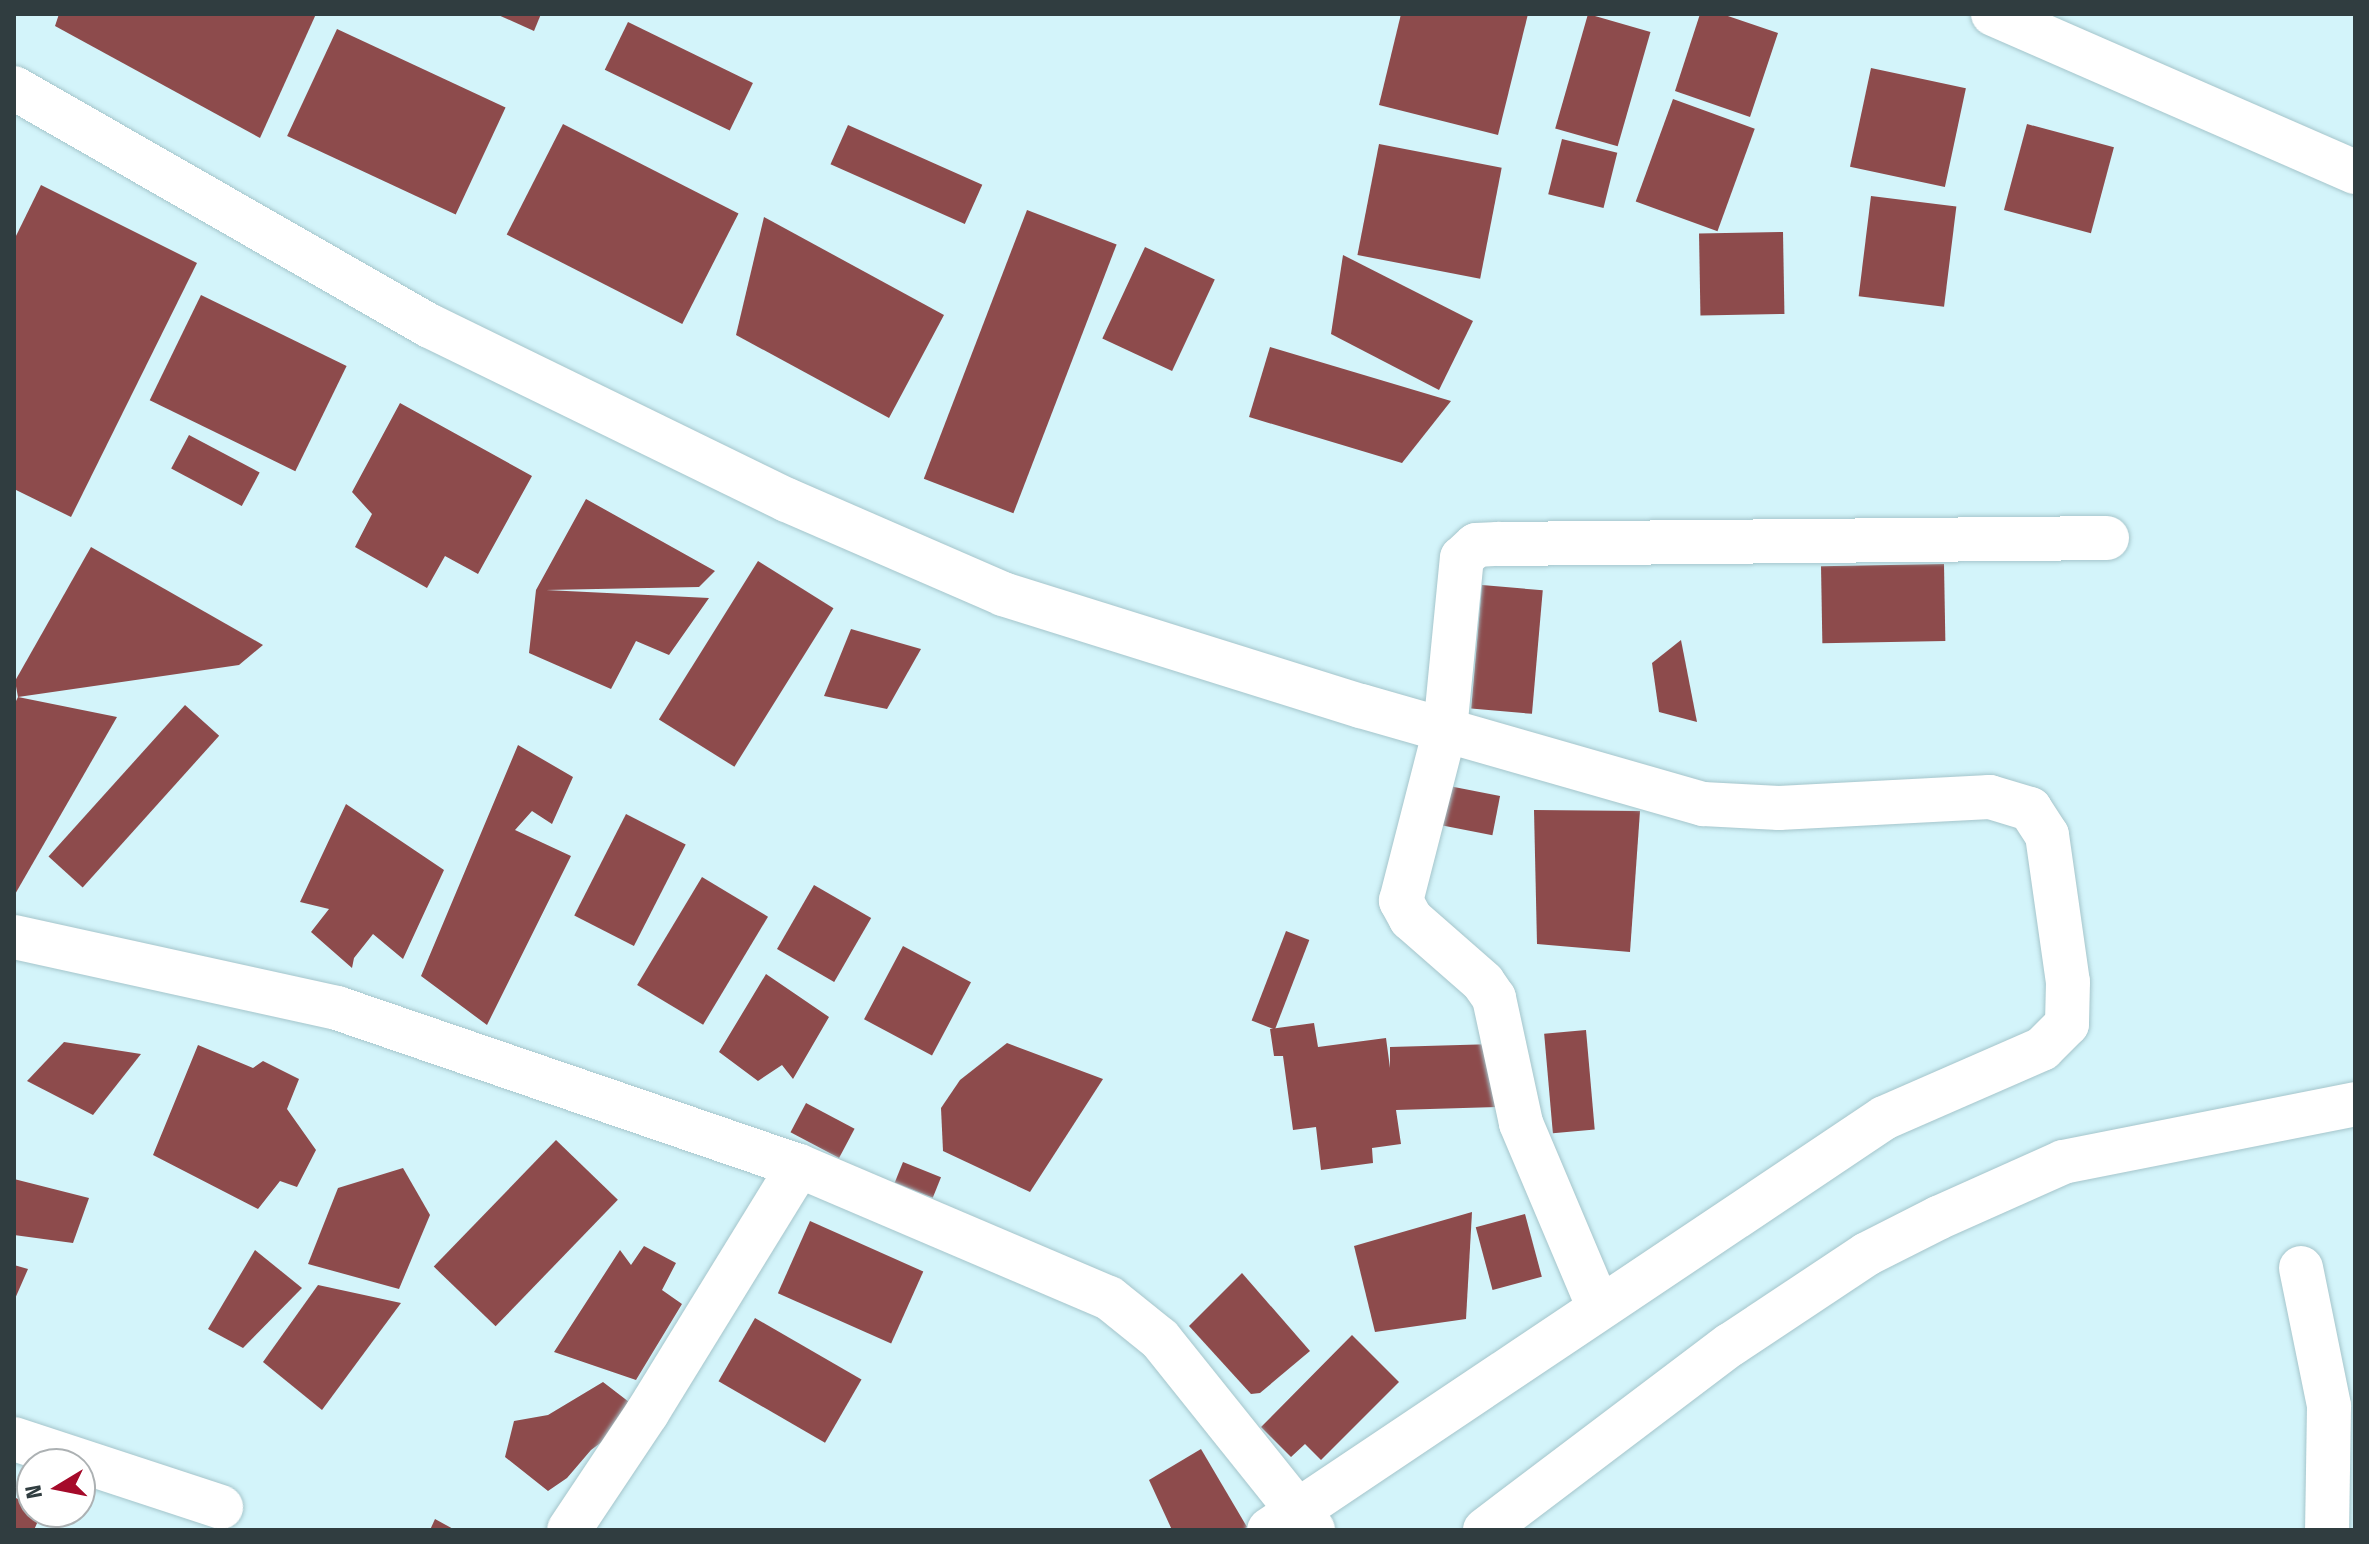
<!DOCTYPE html>
<html>
<head>
<meta charset="utf-8">
<style>
  body { margin:0 }
  #map { position:relative; width:2369px; height:1544px; overflow:hidden; background:#d3f4fa; font-family:"Fira Sans Condensed",sans-serif }
  div>[style] { position:absolute }
  [style*='--x'] { left:calc(var(--x)*1px); top:calc(var(--y)*1px); width:calc(var(--w)*1px); rotate:calc(var(--a)*1deg) }
  .building>* { inset:0; background:#8d4b4c; transform-origin:0 0 }
  .roads { filter:drop-shadow(0 0 2px #a5c5cb) drop-shadow(0 0 2px #a5c5cb) }
  .minor>* { height:44px; margin:-22px; padding:0 22px; transform-origin:22px; border-radius:22px; background:#fff }
  span { translate:-50% -50%; white-space:nowrap; text-align:center; line-height:1.15; -webkit-text-stroke:8px #fff; paint-order:stroke }
  .frame { position:absolute; inset:0; border:16px solid #303d40; pointer-events:none }
  .north { position:absolute; left:16px; top:1448px; width:80px; height:80px; box-sizing:border-box; background:#fff; border:2px solid #acb1b3; border-radius:50%; rotate:260deg; font-size:22px; font-weight:700; line-height:32px; text-align:center; color:#303d40 }
  .north::after { content:''; display:block; margin:auto; width:28px; height:36px; background:#a50a2a; clip-path:polygon(50% 0,100% 100%,50% 72%,0 100%) }
</style>
</head>
<body>
<div id="map">
  <div class="building">
    <div style="clip-path:polygon(59px 14px,316px 14px,260px 138px,55px 26px)"></div>
    <div style="clip-path:polygon(496px 14px,541px 14px,534px 31px)"></div>
    <div style="clip-path:polygon(1401px 14px,1528px 14px,1498px 135px,1379px 105px)"></div>
    <div style="left:1588px;top:14px;width:65px;height:119px;rotate:16deg"></div>
    <div style="clip-path:polygon(1700px 14px,1722px 14px,1778px 33px,1750px 117px,1675px 91px)"></div>
    <div style="left:628px;top:22px;width:139px;height:53px;rotate:26deg"></div>
    <div style="left:337px;top:29px;width:186px;height:118px;rotate:25deg"></div>
    <div style="left:1871px;top:68px;width:97px;height:101px;rotate:12deg"></div>
    <div style="left:1673px;top:99px;width:87px;height:109px;rotate:20deg"></div>
    <div style="left:563px;top:124px;width:197px;height:124px;rotate:27deg"></div>
    <div style="left:2027px;top:124px;width:90px;height:89px;rotate:15deg"></div>
    <div style="left:848px;top:125px;width:147px;height:43px;rotate:24deg"></div>
    <div style="left:1562px;top:139px;width:57px;height:57px;rotate:14deg"></div>
    <div style="left:1379px;top:144px;width:125px;height:113px;rotate:11deg"></div>
    <div style="clip-path:polygon(41px 185px,197px 263px,71px 517px,14px 489px,14px 240px)"></div>
    <div style="left:1871px;top:196px;width:86px;height:101px;rotate:7deg"></div>
    <div style="left:1027px;top:210px;width:96px;height:288px;rotate:21deg"></div>
    <div style="clip-path:polygon(764px 217px,944px 315px,889px 418px,736px 335px)"></div>
    <div style="left:1783px;top:232px;width:82px;height:84px;rotate:89deg"></div>
    <div style="left:1145px;top:247px;width:77px;height:101px;rotate:25deg"></div>
    <div style="clip-path:polygon(1343px 255px,1473px 321px,1439px 390px,1331px 334px)"></div>
    <div style="left:201px;top:295px;width:162px;height:117px;rotate:26deg"></div>
    <div style="clip-path:polygon(1270px 347px,1451px 401px,1402px 463px,1249px 417px)"></div>
    <div style="clip-path:polygon(400px 403px,532px 476px,478px 574px,445px 556px,427px 588px,355px 547px,372px 514px,352px 492px)"></div>
    <div style="left:189px;top:435px;width:80px;height:38px;rotate:28deg"></div>
    <div style="clip-path:polygon(586px 499px,715px 571px,699px 587px,546px 590px,709px 598px,669px 655px,636px 641px,611px 689px,529px 653px,536px 590px)"></div>
    <div style="clip-path:polygon(91px 547px,263px 645px,239px 665px,18px 697px,15px 681px)"></div>
    <div style="left:758px;top:561px;width:89px;height:187px;rotate:32deg"></div>
    <div style="left:1944px;top:564px;width:77px;height:123px;rotate:89deg"></div>
    <div style="left:1482px;top:585px;width:61px;height:124px;rotate:5deg"></div>
    <div style="clip-path:polygon(851px 629px,921px 649px,887px 709px,824px 696px)"></div>
    <div style="clip-path:polygon(1681px 640px,1697px 722px,1659px 712px,1652px 663px)"></div>
    <div style="clip-path:polygon(18px 697px,117px 717px,14px 896px,14px 705px)"></div>
    <div style="left:185px;top:705px;width:46px;height:204px;rotate:42deg"></div>
    <div style="clip-path:polygon(518px 745px,573px 777px,552px 824px,532px 811px,515px 830px,571px 856px,487px 1025px,421px 976px)"></div>
    <div style="left:1449px;top:786px;width:52px;height:40px;rotate:11deg"></div>
    <div style="clip-path:polygon(346px 804px,444px 870px,403px 959px,373px 934px,354px 958px,352px 968px,311px 932px,329px 909px,300px 902px)"></div>
    <div style="clip-path:polygon(1534px 810px,1640px 811px,1630px 952px,1537px 944px)"></div>
    <div style="left:626px;top:814px;width:67px;height:114px;rotate:27deg"></div>
    <div style="left:702px;top:877px;width:77px;height:126px;rotate:31deg"></div>
    <div style="left:814px;top:885px;width:66px;height:74px;rotate:30deg"></div>
    <div style="left:1286px;top:931px;width:25px;height:96px;rotate:21deg"></div>
    <div style="left:903px;top:946px;width:77px;height:83px;rotate:28deg"></div>
    <div style="clip-path:polygon(766px 974px,829px 1017px,793px 1079px,782px 1065px,758px 1081px,719px 1052px)"></div>
    <div style="clip-path:polygon(1314px 1023px,1318px 1047px,1386px 1038px,1390px 1068px,1390px 1047px,1495px 1044px,1497px 1107px,1396px 1110px,1401px 1144px,1372px 1148px,1373px 1163px,1321px 1170px,1316px 1127px,1293px 1130px,1283px 1056px,1274px 1056px,1270px 1029px)"></div>
    <div style="left:1586px;top:1030px;width:100px;height:42px;rotate:85deg"></div>
    <div style="clip-path:polygon(64px 1042px,141px 1054px,93px 1115px,27px 1081px)"></div>
    <div style="clip-path:polygon(1007px 1043px,1103px 1079px,1030px 1192px,943px 1151px,941px 1108px,960px 1080px)"></div>
    <div style="clip-path:polygon(198px 1045px,253px 1068px,263px 1061px,299px 1079px,287px 1109px,316px 1150px,297px 1187px,280px 1181px,258px 1209px,153px 1155px)"></div>
    <div style="left:806px;top:1103px;width:55px;height:33px;rotate:28deg"></div>
    <div style="left:556px;top:1140px;width:86px;height:176px;rotate:44deg"></div>
    <div style="left:903px;top:1162px;width:41px;height:22px;rotate:22deg"></div>
    <div style="clip-path:polygon(403px 1168px,430px 1215px,399px 1289px,308px 1264px,338px 1188px)"></div>
    <div style="clip-path:polygon(14px 1179px,89px 1198px,73px 1243px,14px 1235px)"></div>
    <div style="clip-path:polygon(1472px 1212px,1466px 1319px,1375px 1332px,1354px 1246px)"></div>
    <div style="left:1525px;top:1214px;width:65px;height:51px;rotate:75deg"></div>
    <div style="left:810px;top:1221px;width:124px;height:79px;rotate:24deg"></div>
    <div style="clip-path:polygon(644px 1246px,676px 1263px,662px 1290px,682px 1304px,636px 1380px,554px 1352px,620px 1250px,631px 1265px)"></div>
    <div style="clip-path:polygon(255px 1250px,302px 1288px,243px 1348px,208px 1329px)"></div>
    <div style="clip-path:polygon(14px 1265px,28px 1269px,14px 1301px)"></div>
    <div style="clip-path:polygon(1242px 1273px,1310px 1351px,1260px 1393px,1251px 1394px,1189px 1326px)"></div>
    <div style="clip-path:polygon(318px 1285px,401px 1303px,322px 1410px,263px 1362px)"></div>
    <div style="left:755px;top:1318px;width:123px;height:73px;rotate:30deg"></div>
    <div style="clip-path:polygon(1352px 1335px,1399px 1382px,1321px 1460px,1305px 1444px,1291px 1457px,1261px 1427px)"></div>
    <div style="clip-path:polygon(603px 1382px,642px 1412px,591px 1450px,567px 1478px,548px 1491px,505px 1457px,514px 1421px,548px 1415px)"></div>
    <div style="clip-path:polygon(1201px 1449px,1247px 1527px,1242px 1530px,1172px 1530px,1149px 1480px)"></div>
    <div style="clip-path:polygon(14px 1497px,32px 1506px,32px 1512px,42px 1512px,34px 1530px,14px 1530px)"></div>
    <div style="clip-path:polygon(435px 1519px,455px 1530px,430px 1530px)"></div>
  </div>
  <div class="roads">
    <div class="minor">
      <div style="--x:1993;--y:14;--w:395;--a:23.6"></div>
      <div style="--x:14;--y:88;--w:479;--a:29.8"></div>
      <div style="--x:430;--y:326;--w:397;--a:26"></div>
      <div style="--x:787;--y:500;--w:236;--a:23.5"></div>
      <div style="--x:1003;--y:594;--w:375;--a:17.4"></div>
      <div style="--x:1361;--y:706;--w:356;--a:16"></div>
      <div style="--x:1703;--y:804;--w:76;--a:3"></div>
      <div style="--x:1779;--y:808;--w:211;--a:-3"></div>
      <div style="--x:1990;--y:797;--w:42;--a:16.7"></div>
      <div style="--x:2030;--y:809;--w:31;--a:57"></div>
      <div style="--x:2047;--y:835;--w:148;--a:81.9"></div>
      <div style="--x:2068;--y:982;--w:42;--a:91.4"></div>
      <div style="--x:2067;--y:1024;--w:35;--a:135"></div>
      <div style="--x:2042;--y:1049;--w:172;--a:156.4"></div>
      <div style="--x:1884;--y:1118;--w:740;--a:146.18"></div>
      <div style="--x:14;--y:937;--w:331;--a:12.4"></div>
      <div style="--x:337;--y:1008;--w:488;--a:18.9"></div>
      <div style="--x:799;--y:1166;--w:337;--a:23.1"></div>
      <div style="--x:1109;--y:1298;--w:65;--a:38.8"></div>
      <div style="--x:1160;--y:1339;--w:245;--a:51.3"></div>
      <div style="--x:2301;--y:1268;--w:141;--a:78.5"></div>
      <div style="--x:2329;--y:1406;--w:124;--a:90.9"></div>
      <div style="--x:1599;--y:1308;--w:201;--a:-112.9"></div>
      <div style="--x:1521;--y:1123;--w:128;--a:-102.2"></div>
      <div style="--x:1494;--y:998;--w:19;--a:-125"></div>
      <div style="--x:1483;--y:982;--w:96;--a:-138.8"></div>
      <div style="--x:1411;--y:919;--w:21;--a:-119"></div>
      <div style="--x:1401;--y:901;--w:177;--a:-75.6"></div>
      <div style="--x:1445;--y:730;--w:173;--a:-84.4"></div>
      <div style="--x:1462;--y:558;--w:19;--a:-43"></div>
      <div style="--x:1476;--y:545;--w:22;--a:-3"></div>
      <div style="--x:1498;--y:544;--w:609;--a:-0.56"></div>
      <div style="--x:14;--y:1439;--w:218;--a:18.2"></div>
      <div style="--x:569;--y:1530;--w:141;--a:-56.3"></div>
      <div style="--x:647;--y:1413;--w:290;--a:-58.4"></div>
      <div style="--x:1485;--y:1530;--w:307;--a:-37.1"></div>
      <div style="--x:1730;--y:1345;--w:164;--a:-33.6"></div>
      <div style="--x:1867;--y:1254;--w:80;--a:-26.9"></div>
      <div style="--x:1938;--y:1218;--w:137;--a:-24.1"></div>
      <div style="--x:2063;--y:1162;--w:298;--a:-11.2"></div>
    </div>
  </div>
  <div class="frame"></div>
  <div class="north">N</div>
</div>
</body>
</html>
